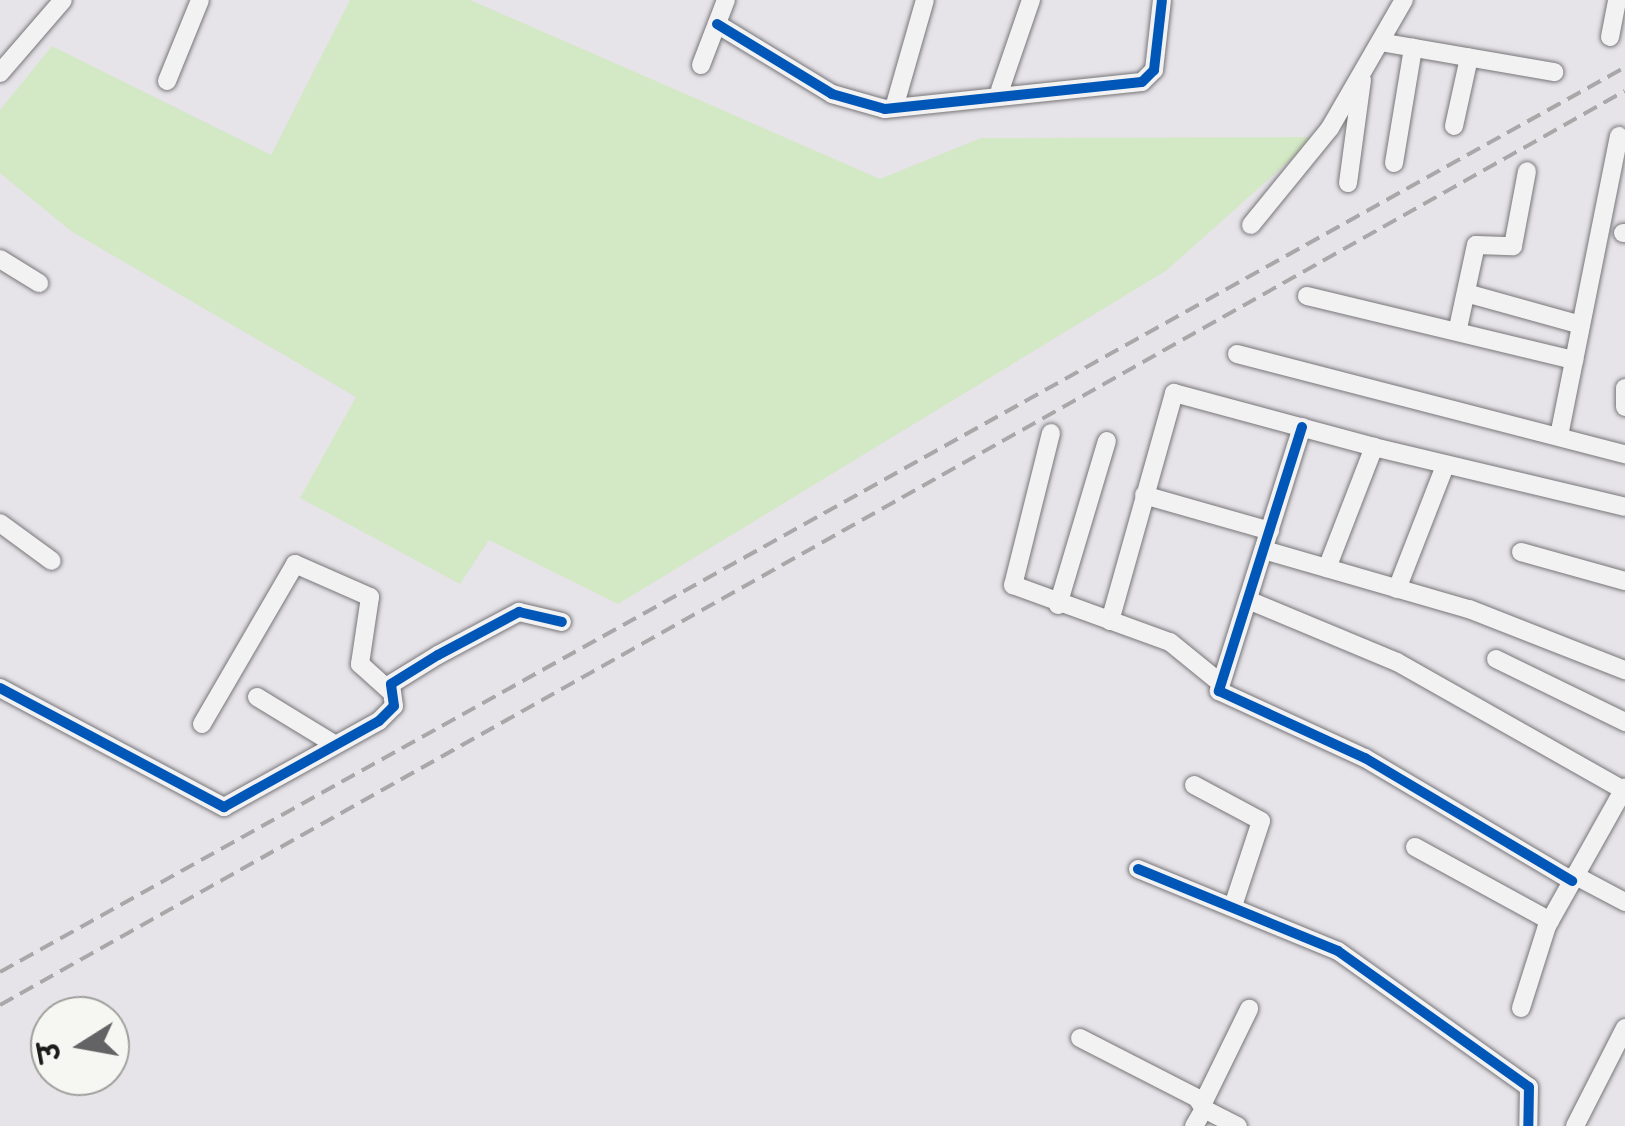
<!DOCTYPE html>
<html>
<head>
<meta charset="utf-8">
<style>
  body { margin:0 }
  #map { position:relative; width:1625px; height:1126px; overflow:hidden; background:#e6e3e9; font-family:Mynerve,"Playpen Sans Deva",sans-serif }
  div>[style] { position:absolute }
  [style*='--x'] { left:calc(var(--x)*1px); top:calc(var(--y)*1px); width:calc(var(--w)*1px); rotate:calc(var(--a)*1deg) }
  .green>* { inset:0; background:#d3e8c5 }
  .roads { filter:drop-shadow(0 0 2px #777678) drop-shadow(0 0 2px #777678) }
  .minor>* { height:18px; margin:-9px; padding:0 9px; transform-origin:9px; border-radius:9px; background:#f3f2f2 }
  .rail>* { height:4px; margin-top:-2px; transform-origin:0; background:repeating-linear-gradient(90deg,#a9a8a8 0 15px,transparent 0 23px) }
  .cycleway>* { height:10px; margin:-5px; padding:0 5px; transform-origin:5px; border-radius:5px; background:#0057b8 }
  span { translate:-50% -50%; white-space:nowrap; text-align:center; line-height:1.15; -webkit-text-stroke:8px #f6f6f2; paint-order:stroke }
  .north { position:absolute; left:30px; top:996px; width:100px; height:100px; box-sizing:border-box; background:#f6f6f2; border:2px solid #9f9f9c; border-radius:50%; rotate:259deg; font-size:28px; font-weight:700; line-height:40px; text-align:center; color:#1c1c1c }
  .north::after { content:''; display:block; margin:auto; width:35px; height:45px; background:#636264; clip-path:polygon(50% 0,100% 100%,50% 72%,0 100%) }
</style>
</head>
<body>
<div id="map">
  <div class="green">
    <div style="clip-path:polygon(350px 0,470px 0,880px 179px,981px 138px,1316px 137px,1167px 270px,618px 604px,489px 540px,460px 584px,300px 498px,356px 397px,71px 231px,0 173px,0 110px,52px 46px,271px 155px)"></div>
  </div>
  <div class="roads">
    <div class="minor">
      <div style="--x:717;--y:24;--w:135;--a:31.3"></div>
      <div style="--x:832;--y:94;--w:55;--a:15.8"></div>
      <div style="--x:885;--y:109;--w:258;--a:-6"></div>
      <div style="--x:1142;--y:82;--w:17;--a:-45"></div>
      <div style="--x:1154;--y:70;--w:70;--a:-83.5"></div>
      <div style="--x:1610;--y:37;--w:38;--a:-79"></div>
      <div style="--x:1380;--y:42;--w:177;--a:9.8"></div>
      <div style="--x:701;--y:65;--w:70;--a:-69"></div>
      <div style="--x:0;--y:73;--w:96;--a:-49.2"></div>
      <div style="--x:167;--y:81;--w:87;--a:-67.8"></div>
      <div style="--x:1000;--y:90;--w:95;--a:-71"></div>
      <div style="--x:894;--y:108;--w:112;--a:-74"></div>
      <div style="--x:1454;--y:126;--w:70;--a:-77.6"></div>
      <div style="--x:1394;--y:163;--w:117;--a:-80.6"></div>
      <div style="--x:1348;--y:183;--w:104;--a:-82.3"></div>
      <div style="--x:1251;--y:225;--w:125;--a:-50.8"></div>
      <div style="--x:1330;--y:128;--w:148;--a:-60"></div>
      <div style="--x:1623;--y:233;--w:2;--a:0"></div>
      <div style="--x:0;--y:259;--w:46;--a:31.6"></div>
      <div style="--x:1466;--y:293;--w:119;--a:15.5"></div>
      <div style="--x:1307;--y:296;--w:275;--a:13.5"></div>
      <div style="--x:1458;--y:328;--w:85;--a:-77.8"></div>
      <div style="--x:1476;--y:245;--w:37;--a:2"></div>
      <div style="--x:1513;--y:246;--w:76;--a:-79.4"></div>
      <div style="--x:1237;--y:354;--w:401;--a:14.5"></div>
      <div style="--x:1625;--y:388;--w:19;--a:90"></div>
      <div style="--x:1302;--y:427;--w:277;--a:107.5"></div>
      <div style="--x:1219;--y:691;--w:161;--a:24.7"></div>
      <div style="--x:1365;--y:758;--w:241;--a:30.7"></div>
      <div style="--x:1051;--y:433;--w:157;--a:104"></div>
      <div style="--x:1013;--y:585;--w:167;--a:20"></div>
      <div style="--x:1170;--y:642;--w:63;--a:39.2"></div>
      <div style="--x:1559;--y:436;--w:306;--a:-78.7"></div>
      <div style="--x:1144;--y:495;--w:131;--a:15.9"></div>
      <div style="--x:0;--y:523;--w:64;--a:36.2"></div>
      <div style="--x:1264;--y:550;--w:213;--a:16.1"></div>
      <div style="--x:1469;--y:609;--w:168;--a:21.4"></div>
      <div style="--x:1521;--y:552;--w:108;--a:15.6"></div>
      <div style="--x:1327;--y:568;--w:130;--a:-68.8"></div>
      <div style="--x:1374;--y:447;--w:258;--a:13.4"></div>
      <div style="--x:1397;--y:589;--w:132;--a:-68.7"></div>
      <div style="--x:1248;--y:600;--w:161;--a:22.6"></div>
      <div style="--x:1397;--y:662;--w:260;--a:29.5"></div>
      <div style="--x:1058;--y:605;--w:171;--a:-73.4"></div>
      <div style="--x:1110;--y:621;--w:237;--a:-74.3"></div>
      <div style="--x:1174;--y:393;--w:207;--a:15.1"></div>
      <div style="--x:1496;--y:659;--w:144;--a:26"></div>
      <div style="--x:0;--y:688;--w:254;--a:28"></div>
      <div style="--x:224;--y:807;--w:177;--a:-29"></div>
      <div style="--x:379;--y:721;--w:21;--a:-45"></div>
      <div style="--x:394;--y:706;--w:22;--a:-98"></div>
      <div style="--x:391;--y:684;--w:55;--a:-31.7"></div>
      <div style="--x:438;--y:655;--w:92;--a:-28"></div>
      <div style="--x:519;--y:612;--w:44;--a:13.1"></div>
      <div style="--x:257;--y:697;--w:90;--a:31.4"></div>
      <div style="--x:202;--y:724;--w:185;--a:-59.8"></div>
      <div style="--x:295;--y:564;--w:82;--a:23.7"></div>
      <div style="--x:370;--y:597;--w:68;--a:98.5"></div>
      <div style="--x:360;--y:664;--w:39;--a:42"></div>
      <div style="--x:1194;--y:785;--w:76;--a:28.2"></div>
      <div style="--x:1261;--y:821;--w:89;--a:108.2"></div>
      <div style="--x:1415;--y:847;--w:154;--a:28.7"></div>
      <div style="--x:1138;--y:869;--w:216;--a:22.3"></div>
      <div style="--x:1338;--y:951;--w:234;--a:35.5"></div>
      <div style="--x:1529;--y:1087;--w:39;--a:91"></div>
      <div style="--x:1574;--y:875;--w:58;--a:27.9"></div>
      <div style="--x:1521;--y:1008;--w:86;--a:-72.4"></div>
      <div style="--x:1547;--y:926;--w:159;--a:-60.7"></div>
      <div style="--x:1080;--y:1038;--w:131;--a:27.1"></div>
      <div style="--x:1197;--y:1098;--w:13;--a:58"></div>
      <div style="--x:1204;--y:1109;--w:20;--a:120"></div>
      <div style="--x:1203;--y:1103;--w:105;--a:-63.9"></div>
      <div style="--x:1204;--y:1109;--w:38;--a:27"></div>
      <div style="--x:1575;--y:1126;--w:110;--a:-63"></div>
    </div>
  </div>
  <div class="rail">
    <div style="--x:0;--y:972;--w:1860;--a:-29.11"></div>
    <div style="--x:0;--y:1005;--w:1864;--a:-29.36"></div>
  </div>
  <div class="cycleway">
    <div style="--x:717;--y:24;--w:135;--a:31.3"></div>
    <div style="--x:832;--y:94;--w:55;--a:15.8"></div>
    <div style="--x:885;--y:109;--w:258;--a:-6"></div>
    <div style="--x:1142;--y:82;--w:17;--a:-45"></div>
    <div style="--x:1154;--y:70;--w:70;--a:-83.5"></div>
    <div style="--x:1302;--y:427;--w:277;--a:107.5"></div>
    <div style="--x:1219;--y:691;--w:161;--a:24.7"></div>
    <div style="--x:1365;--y:758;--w:241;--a:30.7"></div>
    <div style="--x:0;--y:688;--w:254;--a:28"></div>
    <div style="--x:224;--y:807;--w:177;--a:-29"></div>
    <div style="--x:379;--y:721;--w:21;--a:-45"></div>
    <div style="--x:394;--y:706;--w:22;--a:-98"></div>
    <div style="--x:391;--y:684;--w:55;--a:-31.7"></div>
    <div style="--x:438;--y:655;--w:92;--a:-28"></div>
    <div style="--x:519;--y:612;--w:44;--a:13.1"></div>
    <div style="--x:1138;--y:869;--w:216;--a:22.3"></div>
    <div style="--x:1338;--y:951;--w:234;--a:35.5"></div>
    <div style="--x:1529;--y:1087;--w:39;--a:91"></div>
  </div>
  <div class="north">उ</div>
</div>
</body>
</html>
